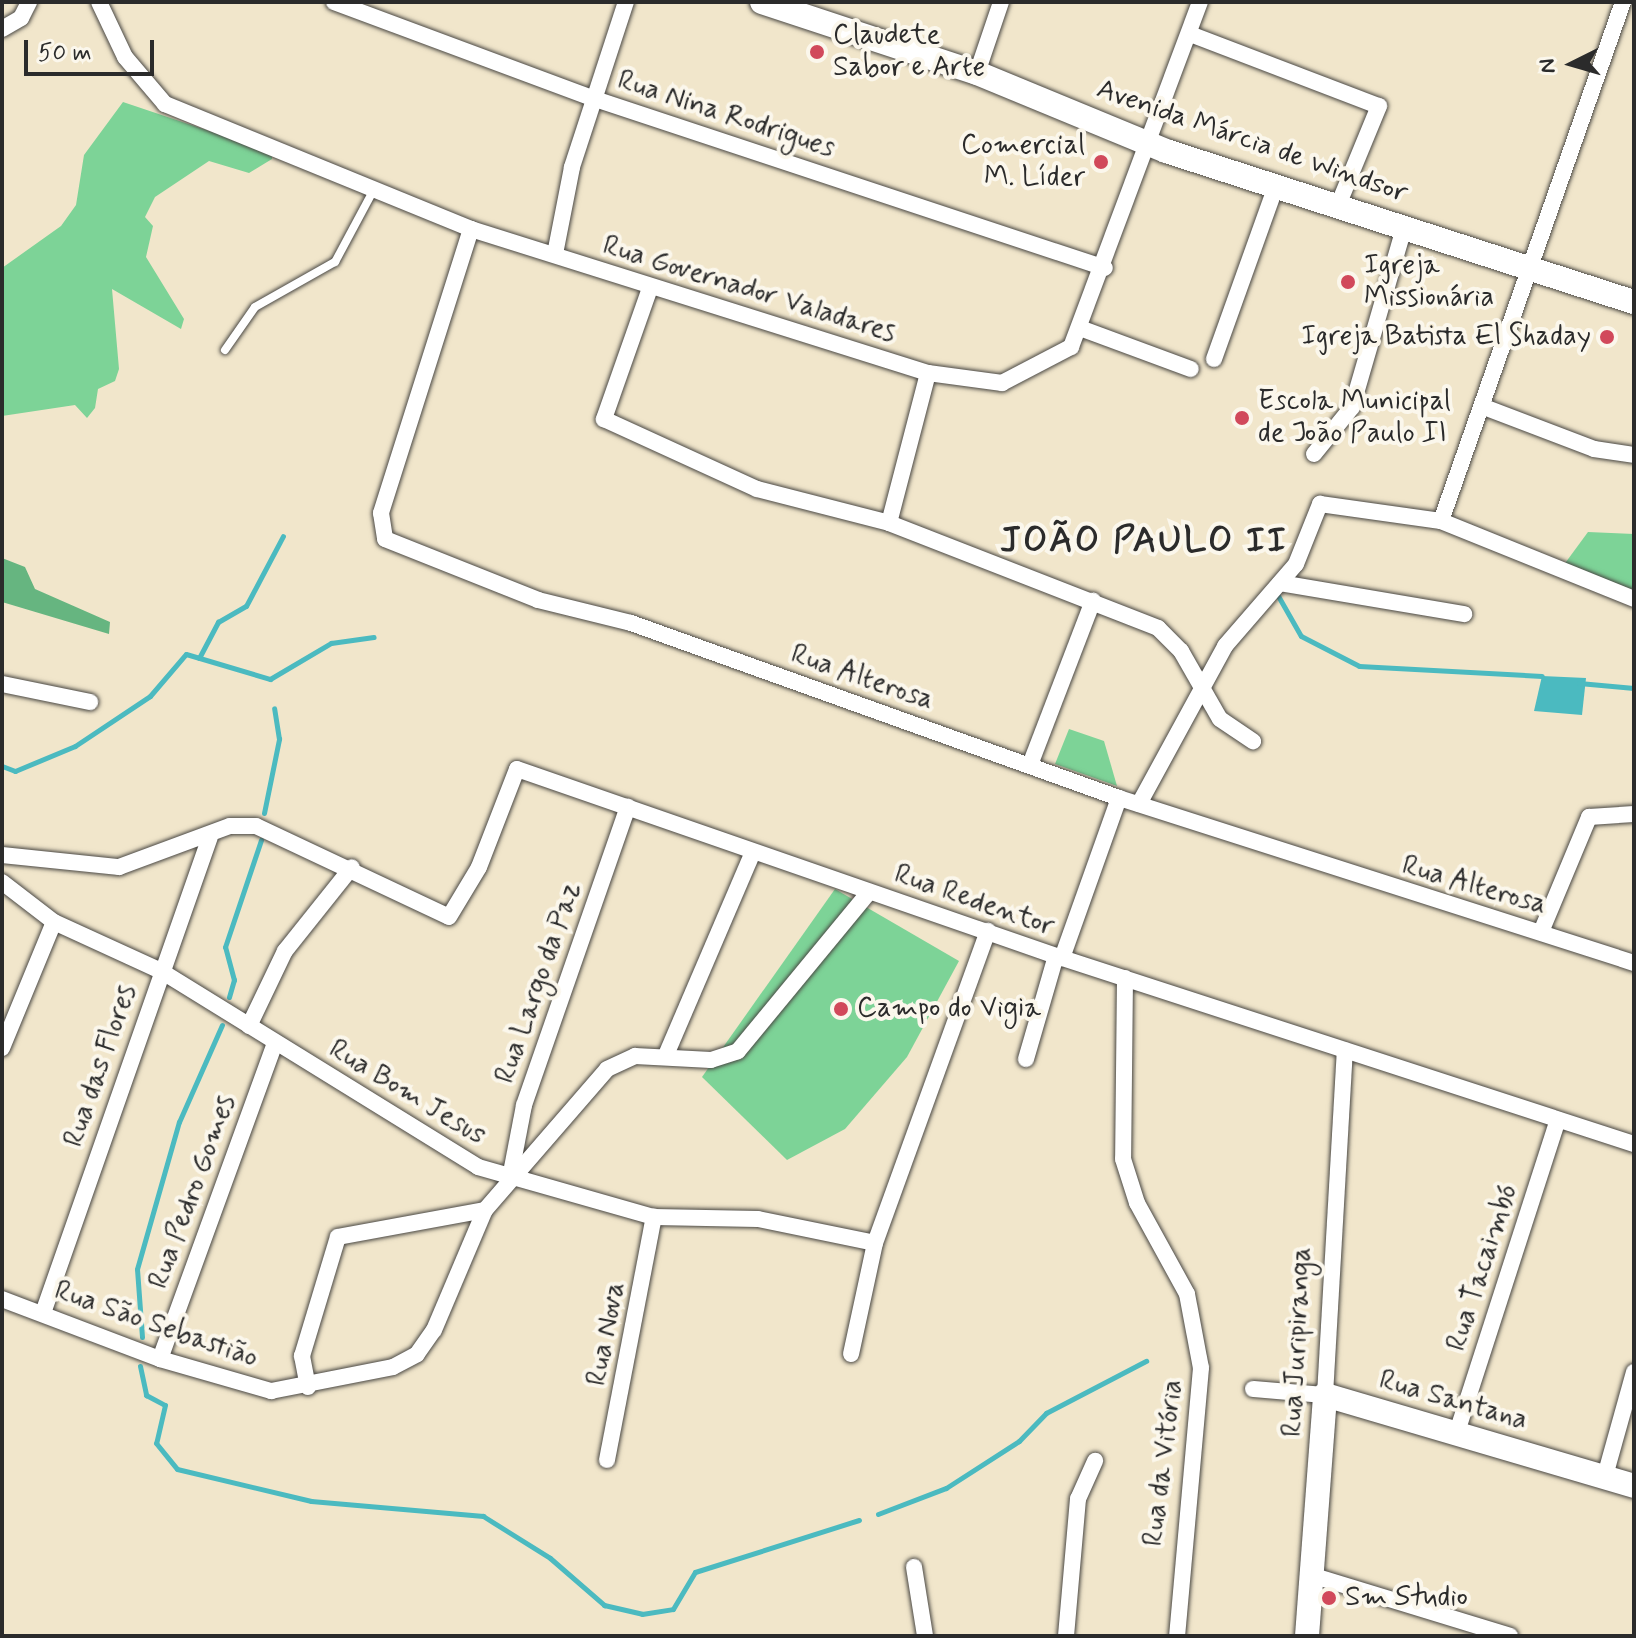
<!DOCTYPE html>
<html>
<head>
<meta charset="utf-8">
<style>
  body { margin:0 }
  #map { position:relative; width:1636px; height:1638px; overflow:hidden; background:#f1e6cb; font-family:Mynerve,sans-serif }
  div>[style] { position:absolute }
  [style*='--x'] { left:calc(var(--x)*1px); top:calc(var(--y)*1px); width:calc(var(--w)*1px); rotate:calc(var(--a)*1deg) }
  .green>* { inset:0; background:#7dd397 }
  .forest>* { inset:0; background:#66b580 }
  .water>* { inset:0; background:#4bbac0 }
  .stream>* { height:5px; margin:-2.5px; padding:0 2.5px; transform-origin:2.5px; border-radius:2.5px; background:#4bbac0 }
  .roads { filter:drop-shadow(0 0 2px #494743) drop-shadow(0 0 2px #494743) }
  .lane>* { height:8px; margin:-4px; padding:0 4px; transform-origin:4px; border-radius:4px; background:#fff }
  .street>* { height:16px; margin:-8px; padding:0 8px; transform-origin:8px; border-radius:8px; background:#fff }
  .secondary>* { height:24px; margin:-12px; padding:0 12px; transform-origin:12px; border-radius:12px; background:#fff }
  .dots>* { width:22px; height:22px; translate:-50% -50%; box-sizing:border-box; border:4px solid #fbf7ec; border-radius:50% }
  span { translate:-50% -50%; white-space:nowrap; text-align:center; line-height:1.15; -webkit-text-stroke:8px #fbf7ec; paint-order:stroke }
  .poi-label { font-size:28px; color:#2b2b2b }
  .left { translate:0 -50%; text-align:left }
  .right { translate:-100% -50%; text-align:right }
  .street-label { font-size:28px; color:#2b2b2b }
  .district-label { font-size:36px; color:#2b2b2b; font-weight:700; letter-spacing:2px }
  .frame { position:absolute; inset:0; border:4px solid #2b2b2b; pointer-events:none }
  .north { position:absolute; left:1532px; top:24px; width:80px; height:80px; -webkit-text-stroke:6px #fbf7ec; paint-order:stroke; rotate:265deg; font-size:22px; font-weight:700; line-height:32px; text-align:center; color:#2b2b2b }
  .north::after { content:''; display:block; margin:auto; width:28px; height:36px; background:#2b2b2b; clip-path:polygon(50% 0,100% 100%,50% 72%,0 100%) }
  .scale { position:absolute; left:24px; top:40px; width:130px; height:36px; box-sizing:border-box; border:4px solid #2b2b2b; border-top:0; padding-left:10px; font-size:24px; line-height:28px; white-space:nowrap; color:#2b2b2b; -webkit-text-stroke:6px #fbf7ec; paint-order:stroke }
</style>
</head>
<body>
<div id="map">
  <div class="green">
    <div style="clip-path:polygon(123px 102px,272px 152px,272px 159px,249px 173px,209px 161px,155px 197px,145px 217px,153px 226px,146px 257px,184px 319px,181px 329px,112px 289px,119px 369px,115px 381px,98px 389px,95px 408px,87px 418px,75px 405px,2px 416px,2px 268px,61px 226px,76px 205px,84px 155px)"></div>
    <div style="clip-path:polygon(1588px 532px,1634px 534px,1634px 590px,1563px 566px)"></div>
    <div style="clip-path:polygon(1069px 729px,1104px 741px,1117px 786px,1055px 764px)"></div>
    <div style="clip-path:polygon(835px 889px,959px 961px,907px 1057px,845px 1129px,787px 1160px,702px 1077px)"></div>
  </div>
  <div class="forest">
    <div style="clip-path:polygon(2px 558px,25px 567px,35px 589px,110px 622px,109px 634px,2px 602px)"></div>
  </div>
  <div class="water">
    <div style="clip-path:polygon(1542px 676px,1586px 678px,1582px 715px,1534px 711px)"></div>
  </div>
  <div class="stream">
    <div style="--x:1277;--y:594;--w:48;--a:60.3"></div>
    <div style="--x:1301;--y:636;--w:65;--a:27.3"></div>
    <div style="--x:1359;--y:666;--w:183;--a:3.1"></div>
    <div style="--x:199;--y:658;--w:41;--a:-62.2"></div>
    <div style="--x:218;--y:622;--w:32;--a:-30"></div>
    <div style="--x:246;--y:606;--w:79;--a:-62.1"></div>
    <div style="--x:1579;--y:683;--w:55;--a:5.2"></div>
    <div style="--x:2;--y:766;--w:14;--a:21"></div>
    <div style="--x:15;--y:771;--w:65;--a:-22.6"></div>
    <div style="--x:75;--y:746;--w:90;--a:-33.7"></div>
    <div style="--x:150;--y:696;--w:55;--a:-49.4"></div>
    <div style="--x:186;--y:654;--w:88;--a:16.6"></div>
    <div style="--x:270;--y:679;--w:71;--a:-30.5"></div>
    <div style="--x:331;--y:643;--w:43;--a:-7.9"></div>
    <div style="--x:264;--y:813;--w:76;--a:-78.5"></div>
    <div style="--x:279;--y:739;--w:31;--a:-99"></div>
    <div style="--x:229;--y:997;--w:18;--a:-74"></div>
    <div style="--x:234;--y:980;--w:34;--a:-105"></div>
    <div style="--x:225;--y:947;--w:113;--a:-71.4"></div>
    <div style="--x:142;--y:1337;--w:68;--a:-94.2"></div>
    <div style="--x:137;--y:1269;--w:153;--a:-74.1"></div>
    <div style="--x:179;--y:1122;--w:106;--a:-66.1"></div>
    <div style="--x:140;--y:1366;--w:30;--a:78"></div>
    <div style="--x:146;--y:1395;--w:21;--a:28"></div>
    <div style="--x:165;--y:1405;--w:39;--a:103"></div>
    <div style="--x:156;--y:1443;--w:33;--a:51"></div>
    <div style="--x:177;--y:1469;--w:138;--a:13.4"></div>
    <div style="--x:311;--y:1501;--w:173;--a:5"></div>
    <div style="--x:483;--y:1516;--w:79;--a:32.1"></div>
    <div style="--x:550;--y:1558;--w:72;--a:41"></div>
    <div style="--x:604;--y:1605;--w:39;--a:13"></div>
    <div style="--x:642;--y:1614;--w:31;--a:-9"></div>
    <div style="--x:673;--y:1609;--w:43;--a:-59.3"></div>
    <div style="--x:695;--y:1572;--w:172;--a:-17.6"></div>
    <div style="--x:878;--y:1514;--w:73;--a:-20.9"></div>
    <div style="--x:946;--y:1488;--w:87;--a:-32.8"></div>
    <div style="--x:1019;--y:1441;--w:39;--a:-46"></div>
    <div style="--x:1046;--y:1413;--w:113;--a:-27.5"></div>
  </div>
  <div class="roads">
    <div class="lane">
      <div style="--x:225;--y:350;--w:52;--a:-55.1"></div>
      <div style="--x:255;--y:307;--w:92;--a:-29.4"></div>
      <div style="--x:335;--y:262;--w:81;--a:-61.8"></div>
    </div>
    <div class="street">
      <div style="--x:99;--y:2;--w:61;--a:64.7"></div>
      <div style="--x:125;--y:57;--w:62;--a:49.6"></div>
      <div style="--x:165;--y:104;--w:331;--a:22.2"></div>
      <div style="--x:471;--y:229;--w:479;--a:17.5"></div>
      <div style="--x:334;--y:2;--w:278;--a:20.4"></div>
      <div style="--x:595;--y:99;--w:537;--a:18.33"></div>
      <div style="--x:2;--y:29;--w:22;--a:-30"></div>
      <div style="--x:21;--y:18;--w:18;--a:-63"></div>
      <div style="--x:1190;--y:34;--w:202;--a:20.9"></div>
      <div style="--x:1379;--y:106;--w:105;--a:112.4"></div>
      <div style="--x:977;--y:73;--w:75;--a:-71.3"></div>
      <div style="--x:471;--y:229;--w:298;--a:107.6"></div>
      <div style="--x:381;--y:513;--w:26;--a:81"></div>
      <div style="--x:385;--y:539;--w:165;--a:21.7"></div>
      <div style="--x:538;--y:600;--w:96;--a:13.9"></div>
      <div style="--x:631;--y:623;--w:518;--a:19.73"></div>
      <div style="--x:1119;--y:798;--w:541;--a:17.76"></div>
      <div style="--x:555;--y:254;--w:89;--a:-78.9"></div>
      <div style="--x:572;--y:167;--w:174;--a:-71.9"></div>
      <div style="--x:649;--y:291;--w:136;--a:109.4"></div>
      <div style="--x:604;--y:419;--w:168;--a:24.6"></div>
      <div style="--x:757;--y:489;--w:136;--a:14.4"></div>
      <div style="--x:889;--y:523;--w:289;--a:21.3"></div>
      <div style="--x:1158;--y:628;--w:33;--a:45"></div>
      <div style="--x:1181;--y:651;--w:78;--a:60.2"></div>
      <div style="--x:1220;--y:719;--w:40;--a:34"></div>
      <div style="--x:1080;--y:328;--w:118;--a:20.3"></div>
      <div style="--x:1214;--y:359;--w:184;--a:-70.3"></div>
      <div style="--x:1484;--y:407;--w:118;--a:20.9"></div>
      <div style="--x:1594;--y:449;--w:40;--a:8.5"></div>
      <div style="--x:1314;--y:454;--w:60;--a:-51"></div>
      <div style="--x:1352;--y:407;--w:190;--a:-73.8"></div>
      <div style="--x:1441;--y:521;--w:550;--a:-70.68"></div>
      <div style="--x:889;--y:523;--w:155;--a:-75.4"></div>
      <div style="--x:928;--y:373;--w:75;--a:7.7"></div>
      <div style="--x:1002;--y:383;--w:78;--a:-27.6"></div>
      <div style="--x:1071;--y:347;--w:368;--a:-69.5"></div>
      <div style="--x:1280;--y:583;--w:187;--a:9.6"></div>
      <div style="--x:2;--y:684;--w:90;--a:11.6"></div>
      <div style="--x:1030;--y:765;--w:176;--a:-69"></div>
      <div style="--x:1139;--y:804;--w:180;--a:-61.4"></div>
      <div style="--x:1225;--y:646;--w:108;--a:-49.1"></div>
      <div style="--x:1296;--y:564;--w:65;--a:-68.2"></div>
      <div style="--x:1320;--y:504;--w:122;--a:8"></div>
      <div style="--x:1441;--y:521;--w:208;--a:22"></div>
      <div style="--x:2;--y:855;--w:118;--a:5.9"></div>
      <div style="--x:119;--y:867;--w:118;--a:-20.3"></div>
      <div style="--x:230;--y:826;--w:26;--a:0"></div>
      <div style="--x:256;--y:826;--w:213;--a:25.2"></div>
      <div style="--x:449;--y:917;--w:58;--a:-59"></div>
      <div style="--x:479;--y:867;--w:105;--a:-68.8"></div>
      <div style="--x:517;--y:769;--w:571;--a:19.13"></div>
      <div style="--x:1056;--y:956;--w:608;--a:18.02"></div>
      <div style="--x:2;--y:882;--w:66;--a:37.6"></div>
      <div style="--x:54;--y:922;--w:118;--a:24.6"></div>
      <div style="--x:161;--y:971;--w:373;--a:31.7"></div>
      <div style="--x:478;--y:1167;--w:183;--a:15.9"></div>
      <div style="--x:654;--y:1217;--w:104;--a:1.1"></div>
      <div style="--x:758;--y:1219;--w:119;--a:11.6"></div>
      <div style="--x:1541;--y:932;--w:125;--a:-67.3"></div>
      <div style="--x:1589;--y:817;--w:45;--a:-3.8"></div>
      <div style="--x:1062;--y:958;--w:170;--a:-70.4"></div>
      <div style="--x:1125;--y:978;--w:181;--a:90.6"></div>
      <div style="--x:1123;--y:1159;--w:46;--a:72.3"></div>
      <div style="--x:1137;--y:1203;--w:104;--a:61.2"></div>
      <div style="--x:1187;--y:1294;--w:75;--a:79.3"></div>
      <div style="--x:1201;--y:1368;--w:269;--a:95.1"></div>
      <div style="--x:249;--y:1026;--w:83;--a:-64.4"></div>
      <div style="--x:285;--y:951;--w:107;--a:-51.4"></div>
      <div style="--x:2;--y:1048;--w:136;--a:-67.6"></div>
      <div style="--x:666;--y:1055;--w:221;--a:-66.8"></div>
      <div style="--x:1026;--y:1059;--w:107;--a:-73.8"></div>
      <div style="--x:510;--y:1178;--w:74;--a:-79.1"></div>
      <div style="--x:524;--y:1105;--w:316;--a:-70.8"></div>
      <div style="--x:2;--y:1299;--w:169;--a:20.8"></div>
      <div style="--x:160;--y:1359;--w:116;--a:16.1"></div>
      <div style="--x:271;--y:1391;--w:124;--a:-11.1"></div>
      <div style="--x:393;--y:1367;--w:27;--a:-28"></div>
      <div style="--x:417;--y:1354;--w:29;--a:-55"></div>
      <div style="--x:434;--y:1330;--w:130;--a:-67"></div>
      <div style="--x:485;--y:1210;--w:186;--a:-49.1"></div>
      <div style="--x:607;--y:1069;--w:31;--a:-25"></div>
      <div style="--x:635;--y:1056;--w:76;--a:3"></div>
      <div style="--x:711;--y:1060;--w:28;--a:-18"></div>
      <div style="--x:738;--y:1051;--w:206;--a:-50.5"></div>
      <div style="--x:43;--y:1313;--w:504;--a:-70.67"></div>
      <div style="--x:851;--y:1354;--w:114;--a:-77.8"></div>
      <div style="--x:875;--y:1243;--w:332;--a:-70.1"></div>
      <div style="--x:160;--y:1359;--w:336;--a:-70"></div>
      <div style="--x:308;--y:1387;--w:32;--a:-101"></div>
      <div style="--x:302;--y:1356;--w:124;--a:-73.2"></div>
      <div style="--x:338;--y:1237;--w:149;--a:-10.4"></div>
      <div style="--x:1253;--y:1389;--w:72;--a:4.8"></div>
      <div style="--x:1325;--y:1395;--w:345;--a:-86.7"></div>
      <div style="--x:1457;--y:1432;--w:328;--a:-72.1"></div>
      <div style="--x:607;--y:1460;--w:248;--a:-79.1"></div>
      <div style="--x:1605;--y:1476;--w:108;--a:-74.4"></div>
      <div style="--x:914;--y:1567;--w:70;--a:80.9"></div>
      <div style="--x:1314;--y:1576;--w:205;--a:17"></div>
      <div style="--x:1066;--y:1636;--w:138;--a:-85"></div>
      <div style="--x:1078;--y:1499;--w:42;--a:-65.9"></div>
    </div>
    <div class="secondary">
      <div style="--x:762;--y:2;--w:226;--a:18.3"></div>
      <div style="--x:977;--y:73;--w:204;--a:22.4"></div>
      <div style="--x:1166;--y:151;--w:492;--a:17.9"></div>
      <div style="--x:1307;--y:1636;--w:242;--a:-85.7"></div>
      <div style="--x:1325;--y:1395;--w:322;--a:16.4"></div>
    </div>
  </div>
  <div class="dots">
    <div style="left:817px;top:52px;background:#d1495b"></div>
    <div style="left:1101px;top:162px;background:#d1495b"></div>
    <div style="left:1348px;top:282px;background:#d1495b"></div>
    <div style="left:1607px;top:337px;background:#d1495b"></div>
    <div style="left:1242px;top:418px;background:#d1495b"></div>
    <div style="left:841px;top:1009px;background:#d1495b"></div>
    <div style="left:1329px;top:1598px;background:#d1495b"></div>
  </div>
  <div class="poi-label">
    <span class="left" style="left:833px;top:52px">Claudete<br>Sabor e Arte</span>
    <span class="right" style="left:1085px;top:162px">Comercial<br>M. Líder</span>
    <span class="left" style="left:1364px;top:282px">Igreja<br>Missionária</span>
    <span class="right" style="left:1591px;top:337px">Igreja Batista El Shaday</span>
    <span class="left" style="left:1258px;top:418px">Escola Municipal<br>de João Paulo II</span>
    <span class="left" style="left:857px;top:1009px">Campo do Vigia</span>
    <span class="left" style="left:1345px;top:1598px">Sm Studio</span>
  </div>
  <div class="street-label">
    <span style="left:726px;top:115px;rotate:18deg">Rua Nina Rodrigues</span>
    <span style="left:1252px;top:142px;rotate:19deg">Avenida Márcia de Windsor</span>
    <span style="left:749px;top:290px;rotate:17deg">Rua Governador Valadares</span>
    <span style="left:862px;top:678px;rotate:19deg">Rua Alterosa</span>
    <span style="left:1474px;top:886px;rotate:16deg">Rua Alterosa</span>
    <span style="left:974px;top:901px;rotate:19deg">Rua Redentor</span>
    <span style="left:539px;top:983px;rotate:-71deg">Rua Largo da Paz</span>
    <span style="left:101px;top:1066px;rotate:-71deg">Rua das Flores</span>
    <span style="left:407px;top:1093px;rotate:31deg">Rua Bom Jesus</span>
    <span style="left:193px;top:1192px;rotate:-70deg">Rua Pedro Gomes</span>
    <span style="left:1483px;top:1268px;rotate:-72deg">Rua Tacaimbó</span>
    <span style="left:156px;top:1325px;rotate:19deg">Rua São Sebastião</span>
    <span style="left:607px;top:1334px;rotate:-79deg">Rua Nova</span>
    <span style="left:1298px;top:1342px;rotate:-87deg">Rua Juripiranga</span>
    <span style="left:1453px;top:1401px;rotate:16deg">Rua Santana</span>
    <span style="left:1164px;top:1463px;rotate:-83deg">Rua da Vitória</span>
  </div>
  <div class="district-label">
    <span style="left:1144px;top:542px">JOÃO PAULO II</span>
  </div>
  <div class="frame"></div>
  <div class="north">N</div>
  <div class="scale">50 m</div>
</div>
</body>
</html>
